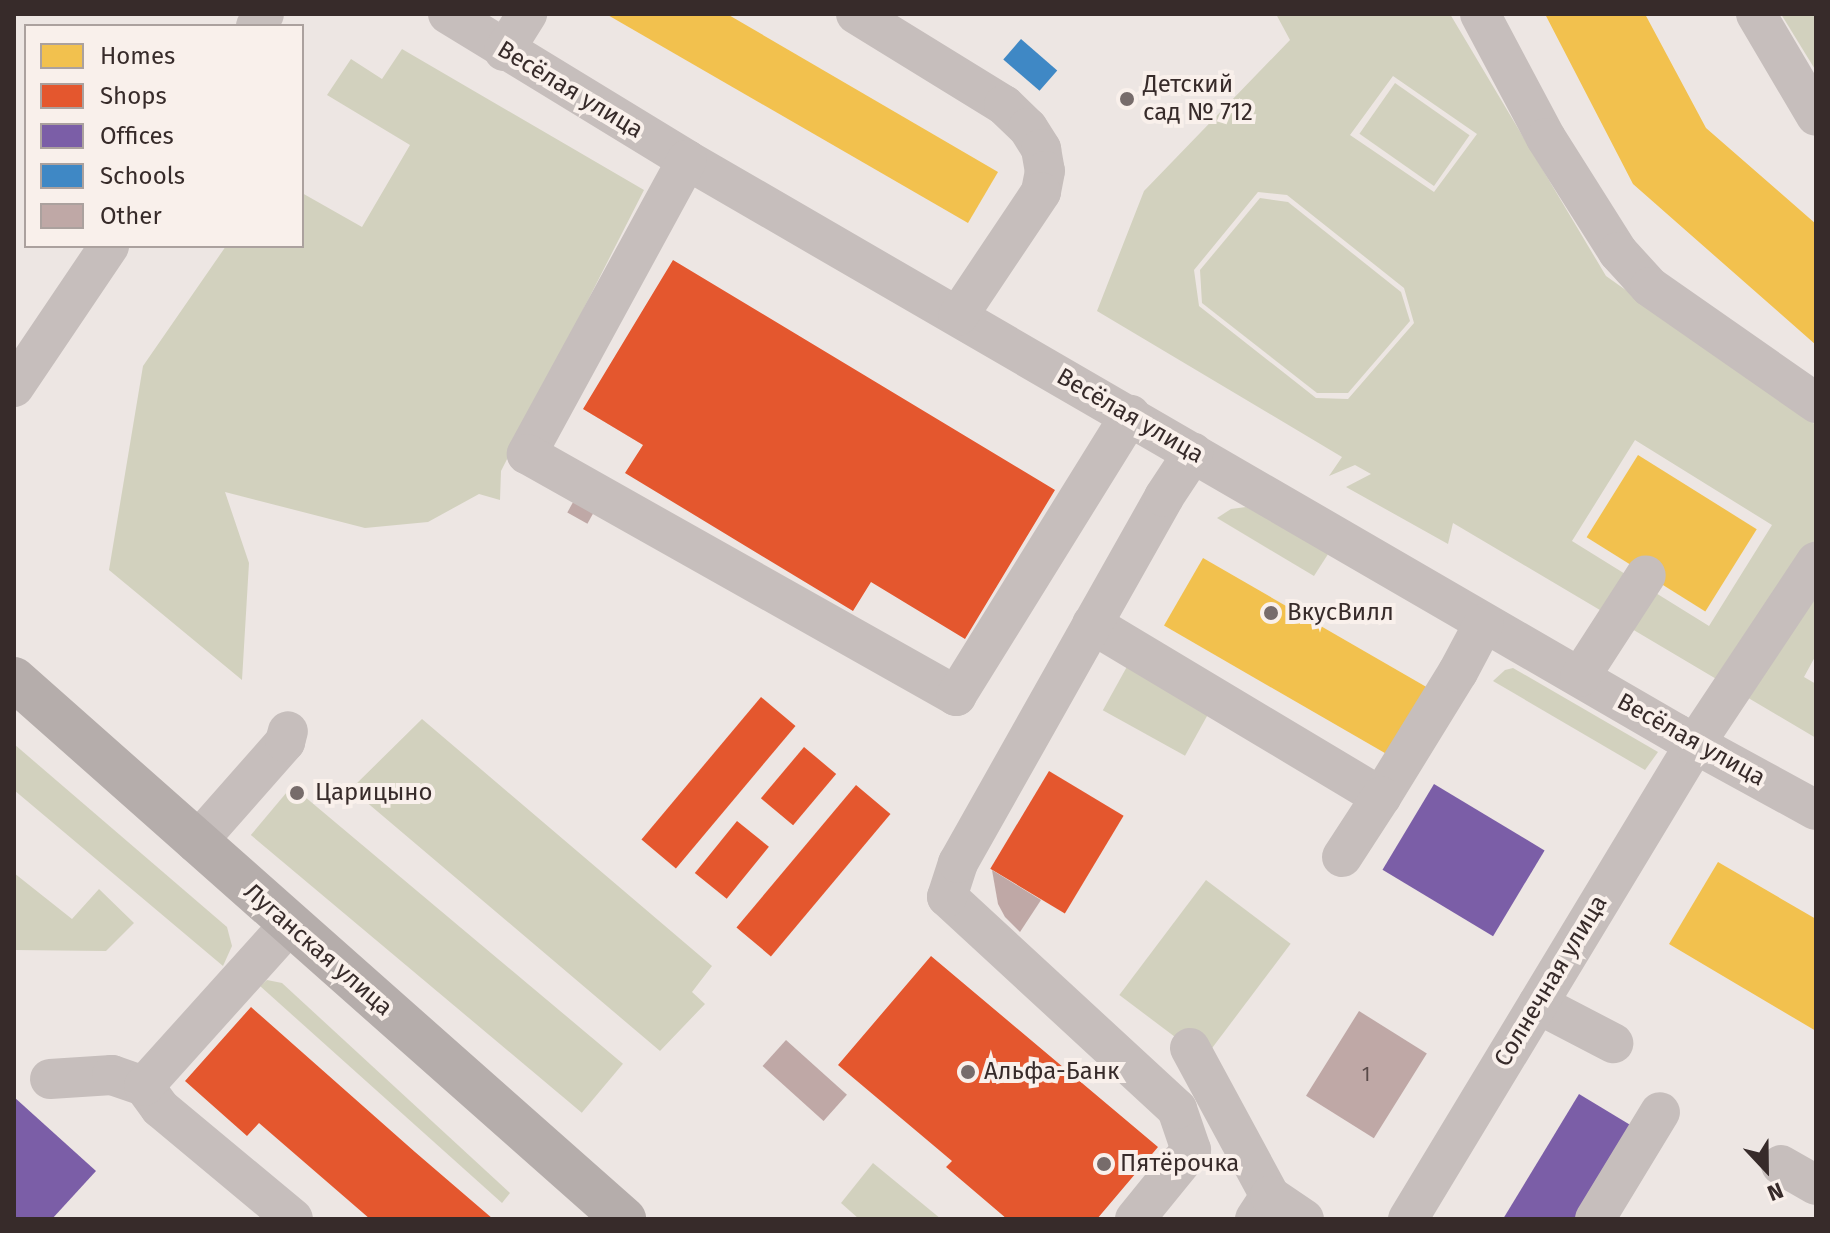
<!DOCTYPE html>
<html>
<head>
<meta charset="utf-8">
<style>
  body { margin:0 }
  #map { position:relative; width:1830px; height:1233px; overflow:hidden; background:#ede6e3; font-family:"Fira Sans",sans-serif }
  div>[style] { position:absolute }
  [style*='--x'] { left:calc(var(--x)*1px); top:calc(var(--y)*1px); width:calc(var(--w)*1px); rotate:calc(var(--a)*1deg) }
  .green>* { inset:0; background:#d2d1be; transform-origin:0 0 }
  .homes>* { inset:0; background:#f2c14e; transform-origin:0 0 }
  .shops>* { inset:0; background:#e4572e; transform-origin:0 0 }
  .offices>* { inset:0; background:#7b5ea7; transform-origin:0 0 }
  .schools>* { inset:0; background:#3f88c5; transform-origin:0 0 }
  .building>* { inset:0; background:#bfa8a6; transform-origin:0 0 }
  .minor>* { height:40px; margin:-20px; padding:0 20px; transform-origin:20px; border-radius:20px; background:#c6bebc }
  .major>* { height:44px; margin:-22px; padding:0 22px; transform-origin:22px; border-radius:22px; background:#b5adab }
  .dots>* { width:22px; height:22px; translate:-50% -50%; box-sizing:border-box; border:4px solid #f9f0eb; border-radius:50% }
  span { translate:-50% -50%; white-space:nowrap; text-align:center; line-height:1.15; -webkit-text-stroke:8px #f9f0eb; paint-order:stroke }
  .number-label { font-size:20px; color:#594a49 }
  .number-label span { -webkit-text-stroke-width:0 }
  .poi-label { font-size:24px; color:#372b2a }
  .left { translate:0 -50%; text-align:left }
  .street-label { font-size:24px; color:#372b2a }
  .frame { position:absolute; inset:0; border:16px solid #372b2a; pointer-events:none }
  .legend { position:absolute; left:24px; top:24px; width:280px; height:224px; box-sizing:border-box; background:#f9f0eb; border:2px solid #aba19e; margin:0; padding:10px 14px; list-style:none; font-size:24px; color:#372b2a }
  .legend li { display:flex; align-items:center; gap:16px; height:40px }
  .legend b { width:40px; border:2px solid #aba19e }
  .north { position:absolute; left:1726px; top:1129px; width:80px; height:80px; -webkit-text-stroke:6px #f9f0eb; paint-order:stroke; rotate:158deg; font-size:22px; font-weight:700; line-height:32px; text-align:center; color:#372b2a }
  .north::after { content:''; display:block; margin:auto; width:28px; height:36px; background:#372b2a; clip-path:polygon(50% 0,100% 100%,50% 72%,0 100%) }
</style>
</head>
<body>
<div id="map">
  <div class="green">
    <div style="clip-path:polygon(evenodd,1276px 14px,1450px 14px,1606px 276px,1816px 425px,1816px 655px,1804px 677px,1816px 684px,1816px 738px,1453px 523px,1448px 544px,1346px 487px,1371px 474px,1355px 465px,1329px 476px,1342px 457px,1097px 311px,1144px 191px,1290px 40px,1276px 14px,1393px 76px,1477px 134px,1434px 192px,1350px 135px,1393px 76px,1276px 14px,1258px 192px,1287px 195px,1404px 288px,1414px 323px,1348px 399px,1316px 398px,1199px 306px,1194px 270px,1258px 192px,1276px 14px,1635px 440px,1772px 525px,1709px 626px,1572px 541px,1635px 440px)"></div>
    <div style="clip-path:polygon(1781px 14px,1816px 14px,1816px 71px)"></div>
    <div style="clip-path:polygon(402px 49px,644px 190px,501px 471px,500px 500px,479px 494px,428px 522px,365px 528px,225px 492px,249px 563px,242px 680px,109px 570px,143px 366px,226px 246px,302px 246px,302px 193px,362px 227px,410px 145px,327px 95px,351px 59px,382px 79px)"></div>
    <div style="left:1395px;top:83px;width:91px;height:62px;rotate:35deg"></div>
    <div style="clip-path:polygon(1260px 198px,1288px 202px,1401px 292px,1410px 321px,1348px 393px,1317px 393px,1202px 303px,1200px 270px)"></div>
    <div style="clip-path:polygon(1246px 507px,1330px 551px,1314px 576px,1217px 518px,1231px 509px)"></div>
    <div style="left:1129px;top:663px;width:94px;height:54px;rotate:29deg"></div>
    <div style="clip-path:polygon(1513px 668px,1658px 752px,1645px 770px,1493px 681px,1505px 670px)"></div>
    <div style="clip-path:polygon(422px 719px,712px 966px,692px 992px,705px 1004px,660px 1051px,351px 789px)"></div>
    <div style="clip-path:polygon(14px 744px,227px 927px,232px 946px,223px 966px,14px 790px)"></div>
    <div style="left:292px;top:786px;width:432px;height:64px;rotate:40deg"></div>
    <div style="clip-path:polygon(14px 873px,72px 919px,99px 889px,134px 923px,106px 951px,14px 950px)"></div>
    <div style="left:1206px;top:880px;width:106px;height:144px;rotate:37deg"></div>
    <div style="clip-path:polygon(267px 980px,282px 983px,510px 1193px,502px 1203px,260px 986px)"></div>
    <div style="clip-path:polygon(873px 1163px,941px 1219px,859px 1219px,841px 1203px)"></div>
  </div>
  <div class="homes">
    <div style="clip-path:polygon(606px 14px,727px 14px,998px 172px,968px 223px)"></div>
    <div style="clip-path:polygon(1545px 14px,1645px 14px,1706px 128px,1816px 224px,1816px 345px,1633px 184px)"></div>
    <div style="left:1638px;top:455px;width:140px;height:97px;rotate:32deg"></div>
    <div style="left:1203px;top:558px;width:268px;height:78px;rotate:30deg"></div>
    <div style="clip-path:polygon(1718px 862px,1816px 919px,1816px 1031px,1669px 944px)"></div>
  </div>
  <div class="shops">
    <div style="clip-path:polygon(673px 260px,1055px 490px,965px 639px,871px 582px,853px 611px,625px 473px,643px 445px,583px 409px)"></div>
    <div style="left:761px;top:697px;width:45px;height:186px;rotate:40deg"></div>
    <div style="left:804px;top:747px;width:42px;height:67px;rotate:40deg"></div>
    <div style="left:1049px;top:771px;width:87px;height:114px;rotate:31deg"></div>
    <div style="left:856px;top:785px;width:45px;height:186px;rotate:40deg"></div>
    <div style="left:737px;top:821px;width:41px;height:67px;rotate:39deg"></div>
    <div style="clip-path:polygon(931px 956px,1158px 1147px,1097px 1219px,1007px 1219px,946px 1167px,952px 1161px,838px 1065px)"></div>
    <div style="clip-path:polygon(251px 1007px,415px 1152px,493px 1219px,370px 1219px,259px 1123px,247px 1136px,185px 1081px)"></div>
  </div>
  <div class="offices">
    <div style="left:1434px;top:784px;width:129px;height:100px;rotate:31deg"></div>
    <div style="clip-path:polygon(1579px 1094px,1637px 1129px,1582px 1219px,1503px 1219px)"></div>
    <div style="clip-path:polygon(14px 1097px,96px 1171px,52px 1219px,14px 1219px)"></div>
  </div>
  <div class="schools">
    <div style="left:1021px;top:39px;width:48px;height:27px;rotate:41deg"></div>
  </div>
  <div class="building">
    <div style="left:577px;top:495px;width:23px;height:20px;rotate:29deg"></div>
    <div style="clip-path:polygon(992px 870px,1041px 900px,1020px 932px,1005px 917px,998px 904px)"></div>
    <div style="left:1359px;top:1011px;width:80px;height:100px;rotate:32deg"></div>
    <div style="left:786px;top:1040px;width:82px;height:35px;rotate:42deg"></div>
  </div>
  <div class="minor">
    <div style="--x:448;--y:14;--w:280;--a:31.4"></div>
    <div style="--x:687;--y:160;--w:1144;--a:30.11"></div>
    <div style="--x:1677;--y:734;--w:158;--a:28.7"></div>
    <div style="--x:856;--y:14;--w:174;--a:31.6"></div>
    <div style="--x:1004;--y:105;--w:33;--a:44"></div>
    <div style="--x:1028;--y:128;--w:25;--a:58"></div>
    <div style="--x:1041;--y:149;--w:22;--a:80"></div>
    <div style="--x:1045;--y:171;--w:21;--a:101"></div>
    <div style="--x:1041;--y:192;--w:149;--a:123.8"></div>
    <div style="--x:1480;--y:14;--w:140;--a:62"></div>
    <div style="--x:1546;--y:138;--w:135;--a:57.7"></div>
    <div style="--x:1618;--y:252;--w:47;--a:47.6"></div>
    <div style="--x:1650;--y:287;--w:203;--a:34.9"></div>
    <div style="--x:1756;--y:14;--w:118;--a:59.5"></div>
    <div style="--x:256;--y:26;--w:14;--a:-56"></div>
    <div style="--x:504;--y:51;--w:44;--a:-58.1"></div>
    <div style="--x:687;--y:160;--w:335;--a:118.6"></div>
    <div style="--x:527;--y:454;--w:493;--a:29.4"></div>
    <div style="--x:956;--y:696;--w:331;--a:-58.2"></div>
    <div style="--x:14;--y:387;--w:170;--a:-56"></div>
    <div style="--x:1092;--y:624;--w:337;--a:30.9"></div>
    <div style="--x:1381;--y:797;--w:147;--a:-58.4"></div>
    <div style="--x:1458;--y:672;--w:55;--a:-62"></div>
    <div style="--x:1580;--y:677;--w:121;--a:-57.1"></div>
    <div style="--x:196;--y:843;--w:135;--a:-48.6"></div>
    <div style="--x:285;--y:742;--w:11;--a:-75"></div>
    <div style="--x:1342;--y:857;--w:72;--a:-57"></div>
    <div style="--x:1538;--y:1004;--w:85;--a:27.5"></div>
    <div style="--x:1190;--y:1048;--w:168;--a:61.6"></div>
    <div style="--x:50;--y:1079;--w:62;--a:-3.7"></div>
    <div style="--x:112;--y:1075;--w:34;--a:19"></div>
    <div style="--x:144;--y:1086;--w:27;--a:54"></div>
    <div style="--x:160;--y:1108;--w:173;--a:39.8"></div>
    <div style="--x:144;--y:1086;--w:217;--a:-48"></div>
    <div style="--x:1781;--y:1165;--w:40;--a:29.7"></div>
    <div style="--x:1135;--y:1219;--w:89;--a:-50.9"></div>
    <div style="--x:1191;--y:1150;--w:43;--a:-108.9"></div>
    <div style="--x:1177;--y:1109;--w:313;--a:-137.3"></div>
    <div style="--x:947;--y:897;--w:36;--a:-72"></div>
    <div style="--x:958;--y:863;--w:420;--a:-60.6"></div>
    <div style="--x:1164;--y:497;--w:53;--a:-56.6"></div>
    <div style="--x:1255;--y:1219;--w:27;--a:-57"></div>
    <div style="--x:1270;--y:1196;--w:41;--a:34.1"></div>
    <div style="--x:1408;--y:1219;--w:555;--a:-58.86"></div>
    <div style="--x:1695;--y:744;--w:219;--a:-56.4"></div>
    <div style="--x:1595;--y:1219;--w:125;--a:-58.7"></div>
  </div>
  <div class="major">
    <div style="--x:14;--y:679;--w:815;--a:41.52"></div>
  </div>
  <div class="dots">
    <div style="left:1127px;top:99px;background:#776c6b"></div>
    <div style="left:1271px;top:613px;background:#776c6b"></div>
    <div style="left:297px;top:793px;background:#776c6b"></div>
    <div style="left:968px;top:1072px;background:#776c6b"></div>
    <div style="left:1104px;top:1164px;background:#776c6b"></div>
  </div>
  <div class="number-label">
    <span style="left:1366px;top:1074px">1</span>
  </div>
  <div class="poi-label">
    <span class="left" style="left:1143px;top:99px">Детский<br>сад № 712</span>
    <span class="left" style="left:1287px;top:613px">ВкусВилл</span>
    <span class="left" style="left:315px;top:793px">Царицыно</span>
    <span class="left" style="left:984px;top:1072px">Альфа-Банк</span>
    <span class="left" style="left:1120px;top:1164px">Пятёрочка</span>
  </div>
  <div class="street-label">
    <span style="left:570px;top:90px;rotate:31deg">Весёлая улица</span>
    <span style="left:1130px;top:416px;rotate:30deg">Весёлая улица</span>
    <span style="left:1691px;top:740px;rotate:29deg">Весёлая улица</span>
    <span style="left:318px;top:950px;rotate:41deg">Луганская улица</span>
    <span style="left:1551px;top:981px;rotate:-59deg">Солнечная улица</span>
  </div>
  <div class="frame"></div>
  <ul class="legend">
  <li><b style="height:22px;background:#f2c14e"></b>Homes</li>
  <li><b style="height:22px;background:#e4572e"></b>Shops</li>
  <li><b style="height:22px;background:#7b5ea7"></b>Offices</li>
  <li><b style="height:22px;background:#3f88c5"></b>Schools</li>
  <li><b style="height:22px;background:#bfa8a6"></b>Other</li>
  </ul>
  <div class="north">N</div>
</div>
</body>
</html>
